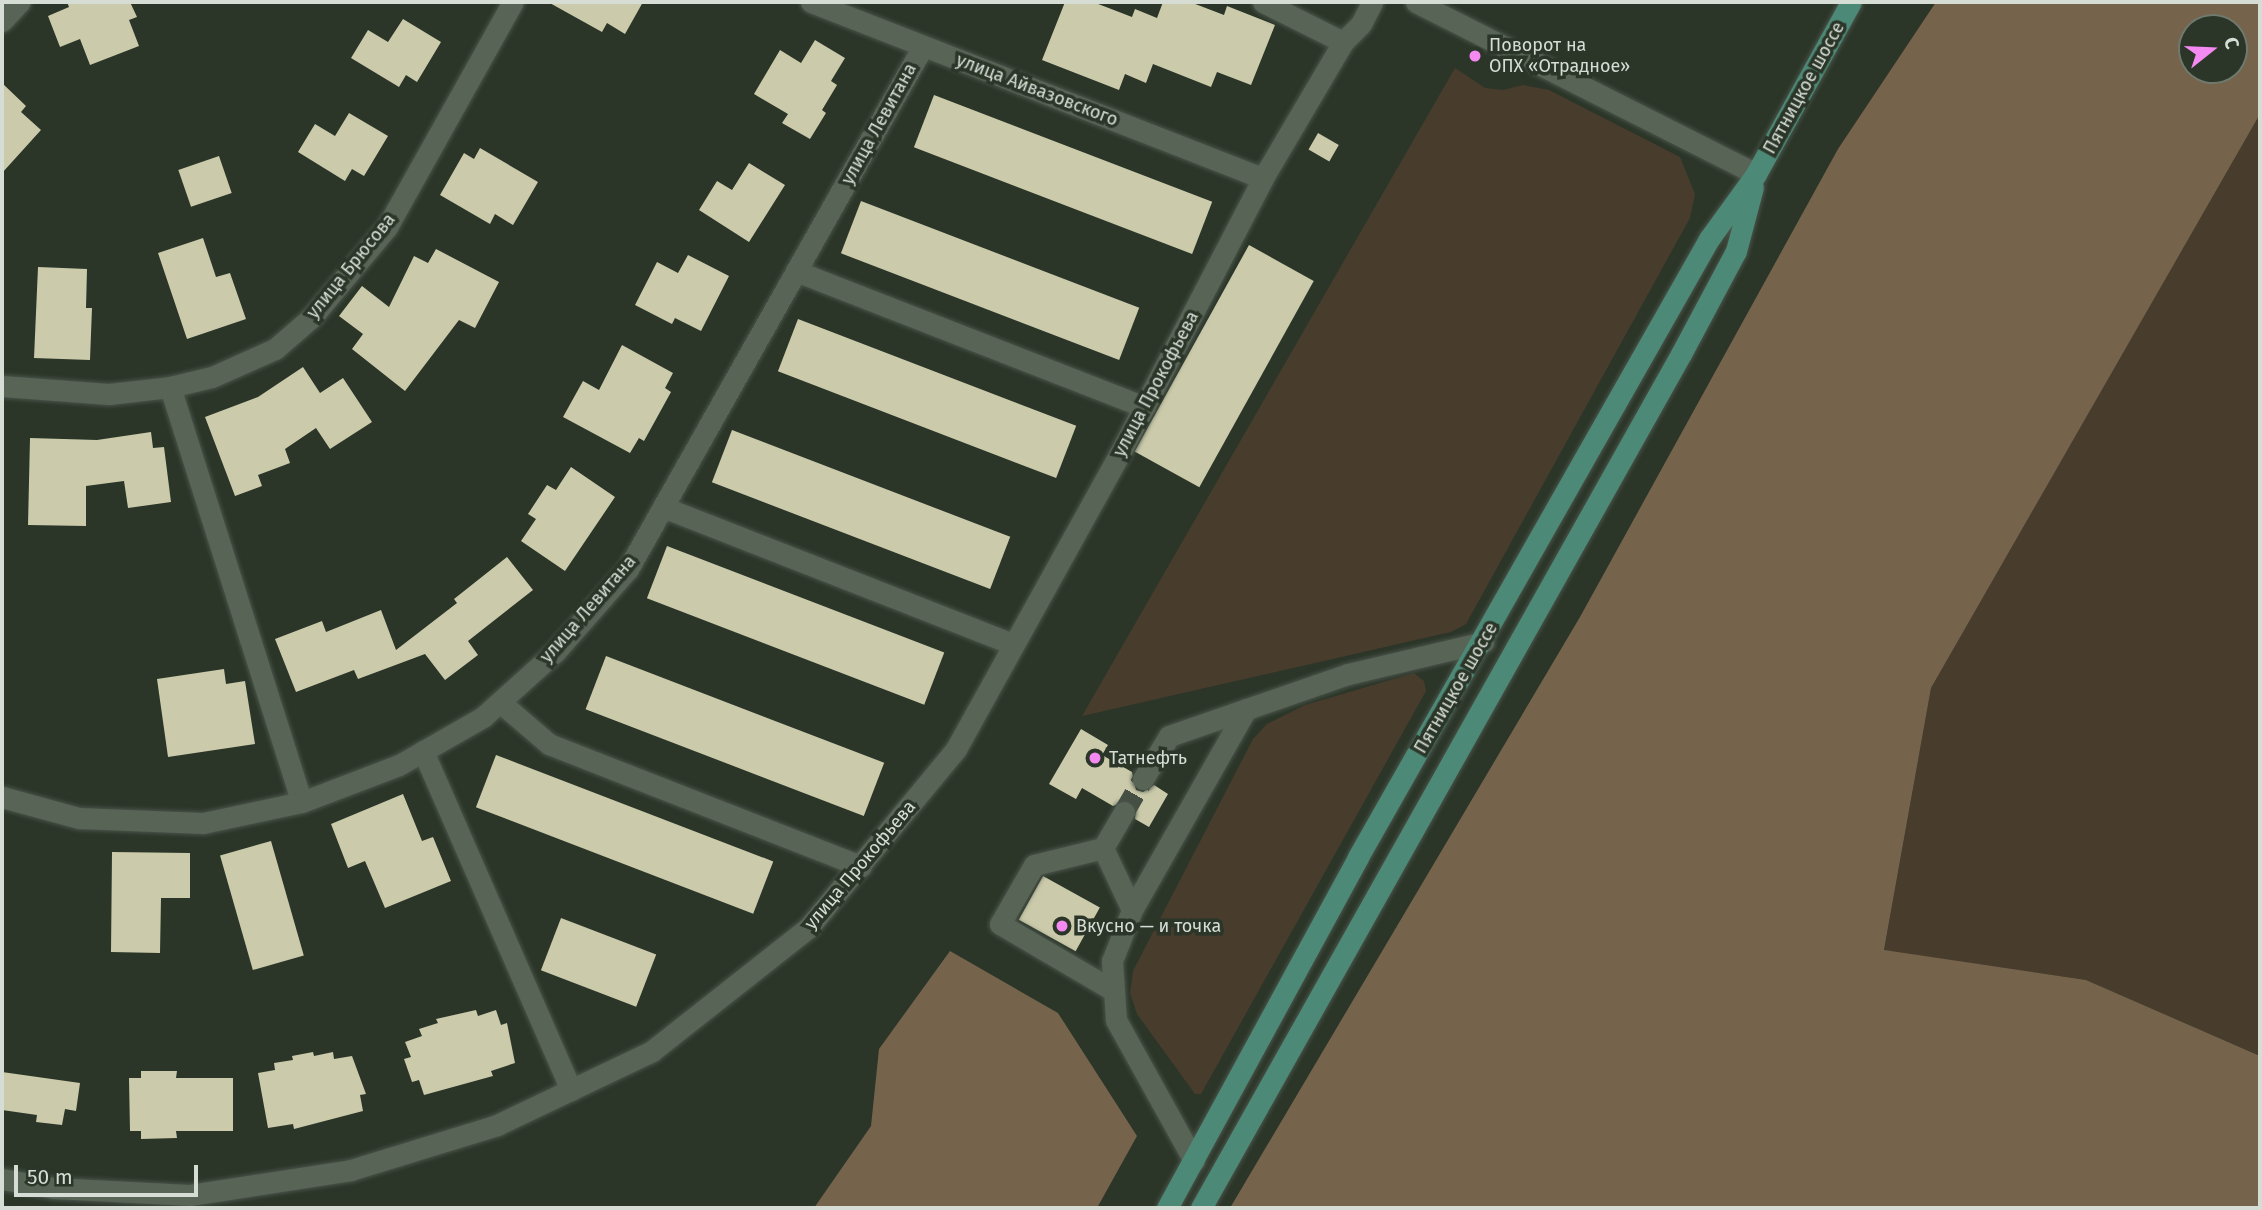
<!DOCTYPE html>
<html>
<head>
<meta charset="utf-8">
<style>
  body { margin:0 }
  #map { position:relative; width:2262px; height:1210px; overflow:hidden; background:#2b3629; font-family:"Fira Sans",sans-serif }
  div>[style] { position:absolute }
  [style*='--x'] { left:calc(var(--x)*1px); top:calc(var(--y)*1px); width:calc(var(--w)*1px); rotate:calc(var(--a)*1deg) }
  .green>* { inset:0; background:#483c2d }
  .forest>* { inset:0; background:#76634b }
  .building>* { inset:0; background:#cbcbab; transform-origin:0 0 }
  .minor-tunnel>* { height:21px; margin-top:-10.5px; transform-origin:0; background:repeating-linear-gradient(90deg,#454f43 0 21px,transparent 0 31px) }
  .roads { filter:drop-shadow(0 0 2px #4a5349) drop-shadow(0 0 2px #4a5349) }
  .minor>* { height:21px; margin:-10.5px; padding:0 10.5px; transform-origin:10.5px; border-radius:10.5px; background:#586456 }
  .major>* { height:21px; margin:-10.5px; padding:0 10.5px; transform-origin:10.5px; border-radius:10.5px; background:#4d8977 }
  .dots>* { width:19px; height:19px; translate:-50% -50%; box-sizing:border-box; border:4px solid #2b3629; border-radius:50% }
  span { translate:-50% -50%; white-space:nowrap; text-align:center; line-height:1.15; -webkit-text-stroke:7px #2b3629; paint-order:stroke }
  .poi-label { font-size:18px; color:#d6ddd5 }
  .left { translate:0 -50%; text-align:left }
  .street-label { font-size:18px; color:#d6ddd5 }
  .frame { position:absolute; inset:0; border:4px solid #d6ddd5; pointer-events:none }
  .north { position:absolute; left:2178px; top:14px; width:70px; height:70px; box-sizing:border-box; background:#2b3629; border:2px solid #6f796e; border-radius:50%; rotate:72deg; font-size:19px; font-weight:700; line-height:28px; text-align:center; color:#d6ddd5 }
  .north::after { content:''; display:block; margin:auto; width:24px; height:32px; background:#f489f1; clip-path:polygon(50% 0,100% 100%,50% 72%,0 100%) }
  .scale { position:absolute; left:14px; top:1165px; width:184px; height:32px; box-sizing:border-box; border:4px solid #d6ddd5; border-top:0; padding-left:9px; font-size:21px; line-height:24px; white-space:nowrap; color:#d6ddd5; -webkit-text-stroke:5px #2b3629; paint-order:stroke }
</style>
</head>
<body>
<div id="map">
  <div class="green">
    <div style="clip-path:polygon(1455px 68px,1485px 88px,1503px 90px,1523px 85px,1549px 90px,1680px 157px,1695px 194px,1690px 218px,1466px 624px,1451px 632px,1082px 716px)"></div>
    <div style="clip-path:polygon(2260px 114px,2260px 1056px,2086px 980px,1884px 951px,1931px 688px)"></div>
    <div style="clip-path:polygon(1414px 673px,1424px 681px,1426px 691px,1201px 1094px,1195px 1094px,1137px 1014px,1130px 993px,1133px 971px,1253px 739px,1267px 724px,1305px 705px)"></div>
  </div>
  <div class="forest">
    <div style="clip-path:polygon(evenodd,1936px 2px,2260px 2px,2260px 114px,1931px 688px,1884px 950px,2086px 980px,2260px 1056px,2260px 1208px,1230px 1208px,1580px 617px,1838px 149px,1936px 2px,2192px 28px,2234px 28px,2234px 70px,2192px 70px,2192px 28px)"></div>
    <div style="clip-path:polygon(950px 951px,1058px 1013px,1137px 1136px,1097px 1208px,814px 1208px,871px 1126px,879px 1049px)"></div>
  </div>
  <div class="building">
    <div style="clip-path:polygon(67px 2px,130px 2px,137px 17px,129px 20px,139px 46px,90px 65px,80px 39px,60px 47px,48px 16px,69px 7px)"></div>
    <div style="clip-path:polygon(548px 2px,643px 2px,625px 34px,607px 23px,602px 32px)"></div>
    <div style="clip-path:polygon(1065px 2px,1093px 2px,1132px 17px,1135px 9px,1157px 18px,1163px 2px,1190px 2px,1224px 15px,1227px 6px,1275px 25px,1251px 85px,1217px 72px,1211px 87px,1153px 64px,1146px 83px,1125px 74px,1119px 90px,1042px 60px)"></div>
    <div style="clip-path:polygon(403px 19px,441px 42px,417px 82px,406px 75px,399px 87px,351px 58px,368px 30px,388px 42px)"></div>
    <div style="clip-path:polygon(815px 40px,845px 58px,831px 81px,837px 85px,822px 110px,826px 113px,810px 139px,782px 123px,788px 114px,754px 94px,780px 50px,801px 63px)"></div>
    <div style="clip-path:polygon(2px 83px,26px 106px,21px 112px,41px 130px,2px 173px)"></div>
    <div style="left:934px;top:95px;width:298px;height:56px;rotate:21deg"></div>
    <div style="clip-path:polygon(349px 113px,388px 136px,364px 176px,352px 169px,345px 181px,298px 152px,315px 124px,335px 136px)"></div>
    <div style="left:1318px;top:133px;width:24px;height:19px;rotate:30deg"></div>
    <div style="clip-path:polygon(480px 148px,538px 182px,513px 225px,495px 214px,490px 224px,440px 195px,464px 153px,474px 159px)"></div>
    <div style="left:219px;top:156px;width:39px;height:43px;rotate:71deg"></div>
    <div style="clip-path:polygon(749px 163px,785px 185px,749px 242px,699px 210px,717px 181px,732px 190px)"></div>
    <div style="left:861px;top:201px;width:298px;height:56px;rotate:21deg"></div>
    <div style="clip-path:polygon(203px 238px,216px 277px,230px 273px,246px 319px,187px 339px,158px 253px)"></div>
    <div style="left:1249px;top:245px;width:74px;height:236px;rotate:29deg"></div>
    <div style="clip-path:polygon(436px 249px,499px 282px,475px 328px,459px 320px,405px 391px,352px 349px,363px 334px,339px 316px,362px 286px,389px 307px,414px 256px,428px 263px)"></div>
    <div style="clip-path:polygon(688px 255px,729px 276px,701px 331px,675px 318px,672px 324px,635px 305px,657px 262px,678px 273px)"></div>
    <div style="clip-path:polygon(38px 267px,87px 269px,86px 308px,92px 308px,90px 360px,34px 358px)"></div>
    <div style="left:798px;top:319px;width:298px;height:56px;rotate:21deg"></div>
    <div style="clip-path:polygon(622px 345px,673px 373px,665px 388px,671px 392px,644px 441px,639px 438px,630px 453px,563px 417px,583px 381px,599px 390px)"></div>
    <div style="clip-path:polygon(303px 367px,320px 393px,343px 378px,372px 422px,330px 449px,316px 428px,285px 449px,290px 463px,258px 475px,262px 486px,235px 496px,205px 417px,258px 397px)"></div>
    <div style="left:732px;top:430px;width:298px;height:56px;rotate:21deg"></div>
    <div style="clip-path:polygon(151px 432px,153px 448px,164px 447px,171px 502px,128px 508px,124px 481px,86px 486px,86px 526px,28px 525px,30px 438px,97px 440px)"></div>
    <div style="clip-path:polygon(571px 467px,615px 497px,565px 571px,521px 541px,536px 519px,528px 514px,547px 485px,556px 490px)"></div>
    <div style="left:667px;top:546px;width:297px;height:56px;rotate:21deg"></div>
    <div style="clip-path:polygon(507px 557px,533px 590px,468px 641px,478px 655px,445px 680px,425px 654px,358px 679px,354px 670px,296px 692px,275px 639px,322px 621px,326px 632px,381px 610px,396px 650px,457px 603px,454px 599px)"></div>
    <div style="left:606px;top:656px;width:298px;height:57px;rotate:21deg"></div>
    <div style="clip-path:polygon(224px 669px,226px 684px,245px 681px,255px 744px,168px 757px,157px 679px)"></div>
    <div style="clip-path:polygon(1081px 729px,1108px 745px,1102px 755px,1132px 772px,1136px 790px,1143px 792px,1154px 785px,1168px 794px,1149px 827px,1135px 819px,1136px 806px,1130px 800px,1113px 806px,1082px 788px,1076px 799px,1049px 784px)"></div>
    <div style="left:496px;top:755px;width:297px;height:56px;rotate:21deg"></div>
    <div style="clip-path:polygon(403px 794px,422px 841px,433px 837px,451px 881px,385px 908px,365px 861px,348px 868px,331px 824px)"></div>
    <div style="left:271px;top:841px;width:119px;height:53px;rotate:74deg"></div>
    <div style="clip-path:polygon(112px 852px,190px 853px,190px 898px,161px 898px,160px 953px,111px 952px)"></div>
    <div style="left:1043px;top:876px;width:65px;height:50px;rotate:29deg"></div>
    <div style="left:561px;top:918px;width:102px;height:56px;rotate:21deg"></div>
    <div style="clip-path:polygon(476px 1010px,478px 1016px,496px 1010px,501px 1025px,507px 1023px,515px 1063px,491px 1071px,493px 1076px,424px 1095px,419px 1080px,412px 1082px,404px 1059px,411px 1057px,405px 1042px,422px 1036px,419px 1029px,438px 1023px,436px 1019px)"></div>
    <div style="clip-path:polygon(313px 1052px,314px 1056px,333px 1052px,334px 1059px,352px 1056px,366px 1094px,360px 1095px,363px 1111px,294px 1129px,293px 1124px,268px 1128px,258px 1073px,275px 1070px,274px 1063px,293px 1060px,292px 1056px)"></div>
    <div style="clip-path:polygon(141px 1071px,177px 1071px,176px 1078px,233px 1078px,233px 1131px,176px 1131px,177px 1138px,141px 1139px,141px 1131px,130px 1131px,129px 1078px,141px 1078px)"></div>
    <div style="clip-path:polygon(2px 1072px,80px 1083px,76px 1111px,65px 1109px,62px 1125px,36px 1122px,37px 1115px,2px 1110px)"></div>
  </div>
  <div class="minor-tunnel">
    <div style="--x:1124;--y:812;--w:38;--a:-60"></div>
  </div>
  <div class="roads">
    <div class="minor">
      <div style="--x:811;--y:2;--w:485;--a:21.3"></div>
      <div style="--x:1263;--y:2;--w:89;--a:26.6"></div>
      <div style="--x:1416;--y:2;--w:381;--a:26.8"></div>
      <div style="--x:2;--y:21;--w:26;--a:-47"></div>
      <div style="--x:796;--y:271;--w:374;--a:21.3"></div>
      <div style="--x:2;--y:386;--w:107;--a:4.3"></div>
      <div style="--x:109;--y:394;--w:61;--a:-6.5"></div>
      <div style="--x:170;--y:387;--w:43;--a:-13.4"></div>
      <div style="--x:212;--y:377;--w:69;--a:-24"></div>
      <div style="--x:275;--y:349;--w:49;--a:-40.9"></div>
      <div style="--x:312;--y:317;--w:117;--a:-50.2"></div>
      <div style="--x:387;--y:227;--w:258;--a:-60.8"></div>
      <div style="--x:170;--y:387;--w:435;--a:72.4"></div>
      <div style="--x:663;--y:507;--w:376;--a:21.4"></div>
      <div style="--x:500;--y:702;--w:65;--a:40.6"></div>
      <div style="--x:549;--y:744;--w:335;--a:21.4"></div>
      <div style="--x:423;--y:751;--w:370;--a:66.4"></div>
      <div style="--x:1143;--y:779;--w:50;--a:-58.8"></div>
      <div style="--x:1169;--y:736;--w:189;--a:-19.1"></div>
      <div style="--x:1348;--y:674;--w:139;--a:-13.3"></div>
      <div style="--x:2;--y:797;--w:80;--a:15.3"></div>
      <div style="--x:79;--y:818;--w:124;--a:2.3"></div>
      <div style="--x:203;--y:823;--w:101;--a:-12"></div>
      <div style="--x:302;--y:802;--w:104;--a:-20.9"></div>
      <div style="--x:399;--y:765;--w:97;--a:-29.7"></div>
      <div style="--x:483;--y:717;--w:97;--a:-42.1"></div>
      <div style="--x:555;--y:652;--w:111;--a:-48.7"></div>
      <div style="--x:628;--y:569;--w:600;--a:-60.57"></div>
      <div style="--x:1124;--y:812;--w:42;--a:120.3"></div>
      <div style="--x:1103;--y:848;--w:68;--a:64.9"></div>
      <div style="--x:1132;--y:910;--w:55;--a:111.4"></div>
      <div style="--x:1112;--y:961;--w:59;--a:86.1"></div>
      <div style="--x:1116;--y:1020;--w:161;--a:61"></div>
      <div style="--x:1103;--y:848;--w:71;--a:166.2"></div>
      <div style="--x:1034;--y:865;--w:68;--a:120"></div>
      <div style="--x:1000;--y:924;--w:132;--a:30.4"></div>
      <div style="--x:1132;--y:910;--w:231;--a:-60.4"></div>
      <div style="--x:2;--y:1179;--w:52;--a:10"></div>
      <div style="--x:53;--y:1188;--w:137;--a:2.9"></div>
      <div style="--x:190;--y:1195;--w:163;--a:-8.8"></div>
      <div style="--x:351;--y:1170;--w:153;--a:-17.1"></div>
      <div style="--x:497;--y:1125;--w:172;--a:-25.5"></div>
      <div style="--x:652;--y:1051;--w:199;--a:-38.3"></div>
      <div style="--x:808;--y:928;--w:232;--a:-50.4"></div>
      <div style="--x:956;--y:749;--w:338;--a:-61"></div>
      <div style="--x:1120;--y:453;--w:310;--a:-62.5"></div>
      <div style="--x:1263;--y:178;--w:158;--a:-59.5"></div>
      <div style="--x:1343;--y:42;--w:25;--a:-45"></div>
      <div style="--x:1361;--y:24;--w:25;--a:-63"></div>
    </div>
    <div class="major">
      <div style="--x:1167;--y:1208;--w:400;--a:-61.4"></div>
      <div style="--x:1358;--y:857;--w:711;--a:-60.41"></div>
      <div style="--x:1709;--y:239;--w:80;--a:-54.1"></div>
      <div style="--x:1756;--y:174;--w:196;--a:-61.1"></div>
      <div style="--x:1201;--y:1208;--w:980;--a:-60.66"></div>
      <div style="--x:1681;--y:354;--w:117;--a:-61.9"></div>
      <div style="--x:1736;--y:251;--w:66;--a:-75.1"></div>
    </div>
  </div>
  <div class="dots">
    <div style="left:1475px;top:56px;background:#f489f1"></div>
    <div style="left:1095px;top:758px;background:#f489f1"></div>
    <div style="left:1062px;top:926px;background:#f489f1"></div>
  </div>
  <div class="poi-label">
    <span class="left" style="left:1489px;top:56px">Поворот на<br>ОПХ «Отрадное»</span>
    <span class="left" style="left:1109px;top:758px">Татнефть</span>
    <span class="left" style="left:1076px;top:926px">Вкусно — и точка</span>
  </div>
  <div class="street-label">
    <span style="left:1804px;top:88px;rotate:-61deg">Пятницкое шоссе</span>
    <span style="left:1037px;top:90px;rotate:21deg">улица Айвазовского</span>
    <span style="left:879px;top:124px;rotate:-61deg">улица Левитана</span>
    <span style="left:351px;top:266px;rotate:-51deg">улица Брюсова</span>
    <span style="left:1156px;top:384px;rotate:-62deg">улица Прокофьева</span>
    <span style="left:588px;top:609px;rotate:-49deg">улица Левитана</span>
    <span style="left:1456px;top:688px;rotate:-60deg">Пятницкое шоссе</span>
    <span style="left:860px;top:865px;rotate:-50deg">улица Прокофьева</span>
  </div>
  <div class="frame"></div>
  <div class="north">С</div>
  <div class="scale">50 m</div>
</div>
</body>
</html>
